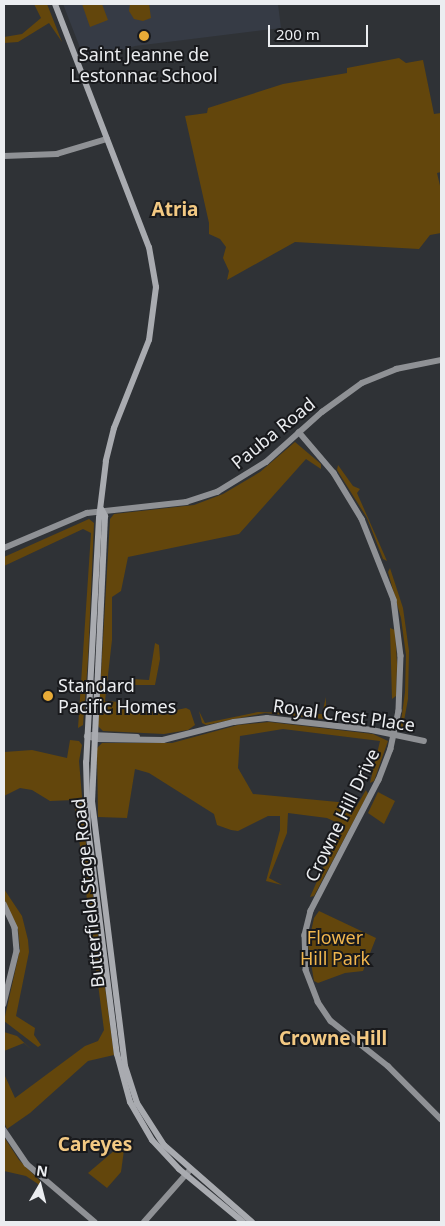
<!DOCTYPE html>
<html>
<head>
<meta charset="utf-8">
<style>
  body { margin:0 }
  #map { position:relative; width:445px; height:1226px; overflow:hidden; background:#2f3236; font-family:"Noto Sans",sans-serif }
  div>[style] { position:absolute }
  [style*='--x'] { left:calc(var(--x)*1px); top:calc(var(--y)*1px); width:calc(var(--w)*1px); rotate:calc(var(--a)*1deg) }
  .built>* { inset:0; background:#363b45 }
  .green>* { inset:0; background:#63460c }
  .secondary>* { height:5.5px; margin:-2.75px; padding:0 2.75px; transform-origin:2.75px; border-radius:2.75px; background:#8f9195 }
  .primary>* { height:6px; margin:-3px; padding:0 3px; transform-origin:3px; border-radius:3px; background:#a9abb0 }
  .dots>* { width:14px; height:14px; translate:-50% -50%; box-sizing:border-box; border:2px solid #18191c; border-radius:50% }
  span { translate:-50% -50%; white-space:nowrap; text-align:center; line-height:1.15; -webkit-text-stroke:4px #18191c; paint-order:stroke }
  .poi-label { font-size:18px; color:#ebedf0 }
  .left { translate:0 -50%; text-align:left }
  .street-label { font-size:18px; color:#ebedf0 }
  .park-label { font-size:18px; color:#f1b64e }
  .neighbourhood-label { font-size:19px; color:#f3c983; font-weight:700 }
  .frame { position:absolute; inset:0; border:5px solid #ebedf0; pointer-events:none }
  .north { position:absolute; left:15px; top:1161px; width:50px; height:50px; -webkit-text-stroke:4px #18191c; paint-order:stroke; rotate:8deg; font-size:14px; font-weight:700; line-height:20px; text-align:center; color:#ebedf0 }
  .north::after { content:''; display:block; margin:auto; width:18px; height:22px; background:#ebedf0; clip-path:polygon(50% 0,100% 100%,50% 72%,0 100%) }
  .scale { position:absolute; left:268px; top:25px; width:100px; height:22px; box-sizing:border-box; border:2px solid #ebedf0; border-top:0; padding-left:6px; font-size:15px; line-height:18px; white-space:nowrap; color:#ebedf0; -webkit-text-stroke:4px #18191c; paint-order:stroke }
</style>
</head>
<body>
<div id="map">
  <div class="built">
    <div style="clip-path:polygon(63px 4px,278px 4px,281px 28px,135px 46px,91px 60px,84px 58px)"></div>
  </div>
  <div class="green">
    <div style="clip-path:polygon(34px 4px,47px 4px,62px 42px,49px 23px,18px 42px,4px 43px,4px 37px,22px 34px,41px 18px)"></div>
    <div style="clip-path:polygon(82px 4px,102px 4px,108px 20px,90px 27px)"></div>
    <div style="clip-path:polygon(130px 4px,149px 4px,151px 18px,143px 21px,134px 19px,129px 11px)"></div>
    <div style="clip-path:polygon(399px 58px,406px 63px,423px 60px,434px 114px,441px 113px,441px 172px,437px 173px,441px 190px,441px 233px,430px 235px,419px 249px,295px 242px,227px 280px,229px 271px,223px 258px,226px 247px,220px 239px,209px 234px,209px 223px,185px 116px,207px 113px,208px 108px,283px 84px,347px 73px,347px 68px)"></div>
    <div style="clip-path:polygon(295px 442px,321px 464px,321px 469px,306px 459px,239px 534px,128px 557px,121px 591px,112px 597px,112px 640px,105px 701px,120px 702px,124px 709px,132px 711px,167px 712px,186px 708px,190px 710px,195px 725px,188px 730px,164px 734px,103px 731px,98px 726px,110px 519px,114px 514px,194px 505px,223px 494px,260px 472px)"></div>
    <div style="clip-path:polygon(338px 465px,353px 486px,360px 489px,357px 493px,387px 561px,383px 559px,367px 518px,337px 470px)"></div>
    <div style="clip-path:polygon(89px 519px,94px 523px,88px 659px,83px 725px,78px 728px,91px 533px,83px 529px,4px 566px,4px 557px)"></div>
    <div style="clip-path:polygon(390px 568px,403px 608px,409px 651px,408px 699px,402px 732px,400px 729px,405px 692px,406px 655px,401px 618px,388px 572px)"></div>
    <div style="clip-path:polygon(390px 628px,395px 630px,397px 664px,396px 696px,392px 699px)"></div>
    <div style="clip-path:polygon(155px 643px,159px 645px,160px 659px,155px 685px,131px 685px,132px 679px,149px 680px)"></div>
    <div style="clip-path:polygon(326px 697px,326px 716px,323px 719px,265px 713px,206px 725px,202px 723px,199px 711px,205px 723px,258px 712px,322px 714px)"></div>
    <div style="clip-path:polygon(269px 722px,373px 734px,388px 741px,374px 781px,370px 783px,380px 741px,283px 729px,240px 736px,238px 768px,253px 794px,338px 802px,356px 807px,366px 790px,368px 794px,314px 896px,310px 897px,342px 825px,327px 818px,288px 813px,287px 833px,269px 878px,282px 885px,266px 881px,280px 830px,280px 816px,268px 816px,238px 831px,231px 830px,217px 825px,214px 814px,149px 773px,135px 769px,127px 818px,98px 817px,97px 748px,102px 743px,172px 743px,238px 725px)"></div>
    <div style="clip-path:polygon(70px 740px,79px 741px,82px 745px,79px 761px,86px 844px,114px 1055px,88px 1061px,30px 1113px,7px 1129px,4px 1122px,4px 1058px,5px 1076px,15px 1098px,85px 1046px,98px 1041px,104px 1030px,74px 800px,50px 801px,32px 790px,20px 788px,4px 796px,4px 752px,32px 750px,67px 758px)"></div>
    <div style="clip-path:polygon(378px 792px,395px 801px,384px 824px,368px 813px)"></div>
    <div style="clip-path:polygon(4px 889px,22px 916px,28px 940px,29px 952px,16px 1016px,35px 1028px,34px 1035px,41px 1045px,38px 1047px,4px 1021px,20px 949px,18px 929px,4px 899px)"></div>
    <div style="clip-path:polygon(319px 911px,376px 938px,363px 971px,345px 973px,318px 983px,314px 981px,308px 945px,314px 918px)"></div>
    <div style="clip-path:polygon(4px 1032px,17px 1036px,33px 1051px,24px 1043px,4px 1051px)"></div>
    <div style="clip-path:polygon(4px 1137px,19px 1160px,40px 1181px,40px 1186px,39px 1189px,38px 1184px,26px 1176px,4px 1171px)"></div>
    <div style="clip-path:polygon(115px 1150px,124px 1150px,121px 1172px,107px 1188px,88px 1173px)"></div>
  </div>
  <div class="secondary">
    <div style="--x:4;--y:156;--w:53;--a:-2.2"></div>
    <div style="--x:57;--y:154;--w:52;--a:-16.7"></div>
    <div style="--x:299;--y:432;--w:54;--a:49.5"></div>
    <div style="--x:334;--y:473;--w:54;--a:58.7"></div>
    <div style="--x:362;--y:519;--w:87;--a:68.4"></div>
    <div style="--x:394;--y:600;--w:56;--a:82.9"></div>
    <div style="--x:401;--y:656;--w:55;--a:92.1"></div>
    <div style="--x:399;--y:711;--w:39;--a:102"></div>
    <div style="--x:391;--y:749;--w:33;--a:111"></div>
    <div style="--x:379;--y:780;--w:148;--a:117.4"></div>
    <div style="--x:311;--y:911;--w:25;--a:104"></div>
    <div style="--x:305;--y:935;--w:35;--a:88"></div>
    <div style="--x:306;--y:970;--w:34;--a:69"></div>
    <div style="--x:318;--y:1002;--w:23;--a:56"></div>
    <div style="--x:331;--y:1021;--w:73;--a:38.3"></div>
    <div style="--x:388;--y:1066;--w:75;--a:45"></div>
    <div style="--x:4;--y:548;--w:90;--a:-22.9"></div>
    <div style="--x:87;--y:513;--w:100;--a:-6.3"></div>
    <div style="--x:186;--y:502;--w:33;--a:-18"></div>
    <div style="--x:217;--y:492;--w:57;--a:-31.5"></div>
    <div style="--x:266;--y:462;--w:75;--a:-41.8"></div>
    <div style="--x:322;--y:412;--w:49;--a:-35.9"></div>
    <div style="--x:362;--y:383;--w:37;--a:-22"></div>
    <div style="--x:396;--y:369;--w:46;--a:-11.3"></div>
    <div style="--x:92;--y:735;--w:45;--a:2.5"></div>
    <div style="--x:87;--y:736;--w:11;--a:15"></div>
    <div style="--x:98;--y:739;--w:65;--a:0.9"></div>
    <div style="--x:163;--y:740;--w:73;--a:-14.2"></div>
    <div style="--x:234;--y:722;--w:33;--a:-7"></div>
    <div style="--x:267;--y:718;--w:106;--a:6.5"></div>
    <div style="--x:372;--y:730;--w:53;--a:11.9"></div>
    <div style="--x:4;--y:904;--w:26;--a:65"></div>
    <div style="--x:15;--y:928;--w:23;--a:85"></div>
    <div style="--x:17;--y:951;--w:55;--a:103.8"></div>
    <div style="--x:4;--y:1130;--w:41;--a:55.9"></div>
    <div style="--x:27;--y:1164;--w:89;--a:40.5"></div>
    <div style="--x:144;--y:1222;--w:69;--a:-48.5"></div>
  </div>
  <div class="primary">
    <div style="--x:55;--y:4;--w:261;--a:68.9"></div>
    <div style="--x:149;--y:247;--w:41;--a:80.1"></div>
    <div style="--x:156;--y:287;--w:53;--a:97.5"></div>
    <div style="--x:149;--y:340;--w:95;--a:111.7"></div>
    <div style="--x:114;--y:428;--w:34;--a:104"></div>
    <div style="--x:106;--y:461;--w:57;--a:97"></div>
    <div style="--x:99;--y:518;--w:244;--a:93"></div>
    <div style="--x:86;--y:762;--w:67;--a:88.3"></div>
    <div style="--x:88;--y:829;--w:227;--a:82.7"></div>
    <div style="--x:117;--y:1054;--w:50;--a:74.8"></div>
    <div style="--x:130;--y:1102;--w:44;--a:59.9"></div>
    <div style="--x:152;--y:1140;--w:40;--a:47"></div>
    <div style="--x:179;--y:1169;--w:83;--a:39.6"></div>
    <div style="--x:102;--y:510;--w:7;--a:63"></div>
    <div style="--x:105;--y:516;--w:285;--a:92.6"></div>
    <div style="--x:92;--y:801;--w:267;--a:82.9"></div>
    <div style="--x:125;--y:1066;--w:39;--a:72"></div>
    <div style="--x:137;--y:1103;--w:50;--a:57.3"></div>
    <div style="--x:164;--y:1145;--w:117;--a:41.2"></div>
  </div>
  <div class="dots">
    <div style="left:144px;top:36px;background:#e8ab37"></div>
    <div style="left:48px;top:696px;background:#e8ab37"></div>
  </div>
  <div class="poi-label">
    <span style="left:144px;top:65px">Saint Jeanne de<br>Lestonnac School</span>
    <span class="left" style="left:58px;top:696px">Standard<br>Pacific Homes</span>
  </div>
  <div class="street-label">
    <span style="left:273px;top:433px;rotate:-39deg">Pauba Road</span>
    <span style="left:344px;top:715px;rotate:8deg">Royal Crest Place</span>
    <span style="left:342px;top:815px;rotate:-64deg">Crowne Hill Drive</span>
    <span style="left:88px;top:893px;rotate:-96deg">Butterfield Stage Road</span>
  </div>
  <div class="park-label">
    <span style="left:335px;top:948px">Flower<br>Hill Park</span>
  </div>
  <div class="neighbourhood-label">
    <span style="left:175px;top:210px">Atria</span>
    <span style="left:333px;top:1039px">Crowne Hill</span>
    <span style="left:95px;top:1145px">Careyes</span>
  </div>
  <div class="frame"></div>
  <div class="north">N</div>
  <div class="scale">200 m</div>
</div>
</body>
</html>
